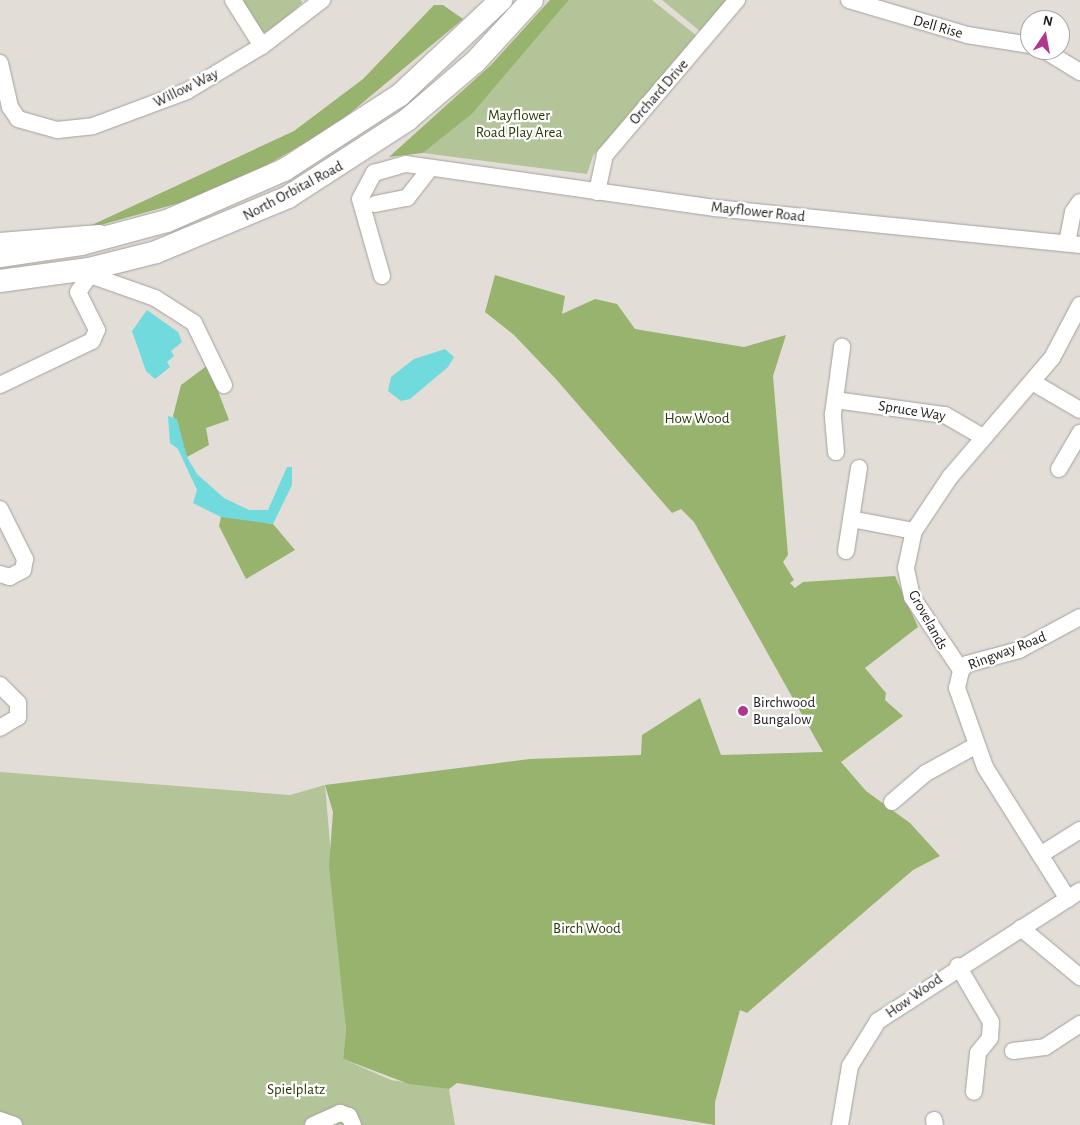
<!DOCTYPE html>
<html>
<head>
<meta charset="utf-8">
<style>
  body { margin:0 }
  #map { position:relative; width:1080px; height:1125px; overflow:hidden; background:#e3ddd8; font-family:"Alegreya Sans",sans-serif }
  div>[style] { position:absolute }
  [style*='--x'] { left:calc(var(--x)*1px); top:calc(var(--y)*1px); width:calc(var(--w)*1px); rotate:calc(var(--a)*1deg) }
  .green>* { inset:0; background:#b3c598 }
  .forest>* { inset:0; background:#98b36d }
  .water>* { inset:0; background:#70dadc }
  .roads { filter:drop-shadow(0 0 1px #a5a09b) drop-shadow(0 0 1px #a5a09b) }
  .minor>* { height:16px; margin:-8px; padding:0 8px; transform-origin:8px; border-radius:8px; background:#fff }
  .highway>* { height:22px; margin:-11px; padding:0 11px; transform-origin:11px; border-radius:11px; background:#fff }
  .dots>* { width:14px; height:14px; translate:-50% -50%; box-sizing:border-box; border:2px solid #fff; border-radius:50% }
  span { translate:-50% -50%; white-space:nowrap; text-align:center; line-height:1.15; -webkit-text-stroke:4.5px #fff; paint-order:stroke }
  .street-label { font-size:15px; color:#23211f }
  .park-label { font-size:15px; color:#2a3a05 }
  .poi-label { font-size:15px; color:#23211f }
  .left { translate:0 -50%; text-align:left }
  .north { position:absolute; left:1020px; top:10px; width:50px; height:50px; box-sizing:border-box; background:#fff; border:1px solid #a7a6a5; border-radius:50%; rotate:12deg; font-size:14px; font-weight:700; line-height:20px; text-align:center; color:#23211f }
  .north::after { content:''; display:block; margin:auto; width:18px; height:22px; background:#ae378d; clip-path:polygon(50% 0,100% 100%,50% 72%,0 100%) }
</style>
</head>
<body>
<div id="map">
  <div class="green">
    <div style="clip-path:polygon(239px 0,301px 0,302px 3px,269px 33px,260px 31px)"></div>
    <div style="clip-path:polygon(569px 0,652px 0,697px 36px,593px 156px,587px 174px,423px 153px,472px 114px)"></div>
    <div style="clip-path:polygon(662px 0,728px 0,701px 32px)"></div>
    <div style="clip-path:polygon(0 772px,290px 795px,325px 785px,346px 1031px,343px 1059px,391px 1080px,449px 1089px,455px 1125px,0 1125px)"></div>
  </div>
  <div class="forest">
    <div style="clip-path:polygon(550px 0,569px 0,472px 114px,423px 153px,389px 157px,491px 65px)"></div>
    <div style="clip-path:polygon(434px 5px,443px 5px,463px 19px,337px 124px,262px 168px,183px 202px,79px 231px,294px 131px,363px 79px)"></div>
    <div style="clip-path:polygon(495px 275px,565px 296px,562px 314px,595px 299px,617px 304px,635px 329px,744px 347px,786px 335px,773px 376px,788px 555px,783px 562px,794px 580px,790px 583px,795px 588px,803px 582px,895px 576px,918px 627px,865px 668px,886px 693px,885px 700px,903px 716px,841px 762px,866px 791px,910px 823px,940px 856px,913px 870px,747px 1013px,740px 1010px,715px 1102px,715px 1125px,457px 1083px,449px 1089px,409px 1084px,343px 1059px,346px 1030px,329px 866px,333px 812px,325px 785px,530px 759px,641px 755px,642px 735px,700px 698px,721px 755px,823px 752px,694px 522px,681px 509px,672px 513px,555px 378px,514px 335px,485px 312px)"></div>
    <div style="clip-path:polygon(208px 365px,229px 420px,206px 428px,209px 445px,187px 457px,173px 416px,181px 385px)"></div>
    <div style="clip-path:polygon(227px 515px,273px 524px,295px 550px,246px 579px,219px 526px,221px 517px)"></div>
  </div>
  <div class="water">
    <div style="clip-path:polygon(147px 310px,178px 332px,182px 342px,171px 351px,174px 356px,167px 362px,170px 367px,155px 379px,146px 371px,132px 331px)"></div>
    <div style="clip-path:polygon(445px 349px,454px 357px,448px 367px,410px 399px,401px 401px,388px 391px,391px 377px,414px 359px)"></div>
    <div style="clip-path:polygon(168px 416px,177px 419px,187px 457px,197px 474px,224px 498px,249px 510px,268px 510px,287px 467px,292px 467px,292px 485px,273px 524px,221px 517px,193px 503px,197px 490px,178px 449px,170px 443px)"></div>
  </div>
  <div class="roads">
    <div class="minor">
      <div style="--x:233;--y:0;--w:54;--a:57.8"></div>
      <div style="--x:849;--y:0;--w:123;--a:16.5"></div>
      <div style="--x:967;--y:35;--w:64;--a:9"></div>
      <div style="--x:1044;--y:50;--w:42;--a:31.4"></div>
      <div style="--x:0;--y:63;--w:45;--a:77.2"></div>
      <div style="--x:10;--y:107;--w:14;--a:56"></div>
      <div style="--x:18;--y:119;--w:41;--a:15.8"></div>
      <div style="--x:57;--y:130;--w:36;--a:-6"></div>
      <div style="--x:93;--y:126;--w:100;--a:-20.4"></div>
      <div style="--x:187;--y:91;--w:87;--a:-31"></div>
      <div style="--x:262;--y:46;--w:76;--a:-37.5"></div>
      <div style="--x:597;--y:192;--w:38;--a:-78"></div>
      <div style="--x:605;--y:155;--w:204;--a:-49.6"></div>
      <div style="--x:375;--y:204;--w:33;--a:-11"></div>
      <div style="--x:407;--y:198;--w:37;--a:-52"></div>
      <div style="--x:0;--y:241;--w:100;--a:-4.6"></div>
      <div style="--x:1067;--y:243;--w:32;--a:-79"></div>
      <div style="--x:1073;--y:212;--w:12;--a:-55"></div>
      <div style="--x:90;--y:275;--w:69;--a:19.5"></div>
      <div style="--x:155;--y:298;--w:46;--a:32.7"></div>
      <div style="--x:194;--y:323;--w:69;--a:64.2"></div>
      <div style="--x:382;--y:276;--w:80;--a:-105.9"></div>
      <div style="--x:360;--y:199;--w:30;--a:-62"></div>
      <div style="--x:374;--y:173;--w:33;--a:-16"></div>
      <div style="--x:406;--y:164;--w:313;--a:8.1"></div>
      <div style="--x:716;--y:208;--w:366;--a:5.8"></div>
      <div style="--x:1034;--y:383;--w:53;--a:30.4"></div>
      <div style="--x:0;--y:385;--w:102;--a:-25.6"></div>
      <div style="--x:92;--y:341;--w:12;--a:-66"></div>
      <div style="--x:97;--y:330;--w:42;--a:-116.6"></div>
      <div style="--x:78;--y:292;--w:21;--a:-55"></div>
      <div style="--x:90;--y:275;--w:6;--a:-99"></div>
      <div style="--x:835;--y:400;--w:111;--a:7.8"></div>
      <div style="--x:945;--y:415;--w:44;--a:30.1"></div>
      <div style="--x:836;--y:452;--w:38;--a:-95"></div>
      <div style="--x:833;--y:414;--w:68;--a:-82.3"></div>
      <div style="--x:1059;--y:469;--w:42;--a:-59.7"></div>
      <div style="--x:0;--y:509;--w:56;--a:63.4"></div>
      <div style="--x:25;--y:559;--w:11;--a:100"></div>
      <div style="--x:23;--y:570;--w:15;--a:152"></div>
      <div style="--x:10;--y:577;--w:10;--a:-163"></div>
      <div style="--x:851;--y:519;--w:64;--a:10.8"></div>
      <div style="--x:846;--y:551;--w:84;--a:-81.1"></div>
      <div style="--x:961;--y:670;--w:8;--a:-45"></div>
      <div style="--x:967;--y:664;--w:54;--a:-15.1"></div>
      <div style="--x:1019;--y:650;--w:69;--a:-28.4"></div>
      <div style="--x:0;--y:685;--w:25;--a:45"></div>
      <div style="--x:18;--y:703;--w:14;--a:90"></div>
      <div style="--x:18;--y:717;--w:21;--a:149"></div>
      <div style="--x:892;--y:802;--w:45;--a:-40.5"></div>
      <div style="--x:926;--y:773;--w:56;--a:-28.9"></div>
      <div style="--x:1040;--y:855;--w:47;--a:-32"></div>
      <div style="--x:1068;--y:899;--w:156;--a:-122.2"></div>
      <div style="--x:985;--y:767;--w:84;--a:-109.5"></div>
      <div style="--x:957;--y:688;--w:18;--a:-77"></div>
      <div style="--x:961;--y:670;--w:88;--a:-123.9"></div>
      <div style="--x:912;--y:597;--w:30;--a:-102"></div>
      <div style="--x:906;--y:568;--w:38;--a:-78"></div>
      <div style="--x:914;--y:531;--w:65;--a:-56.3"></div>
      <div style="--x:950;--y:477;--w:157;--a:-49.4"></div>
      <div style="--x:1052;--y:358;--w:60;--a:-62.2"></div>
      <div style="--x:1021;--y:928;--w:77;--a:39.7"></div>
      <div style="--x:958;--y:966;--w:65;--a:59.5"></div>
      <div style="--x:991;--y:1022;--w:16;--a:94"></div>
      <div style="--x:990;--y:1038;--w:19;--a:129"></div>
      <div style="--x:978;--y:1053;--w:39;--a:96"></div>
      <div style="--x:1013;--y:1051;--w:32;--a:-7"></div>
      <div style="--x:1045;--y:1047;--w:42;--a:-33.3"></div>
      <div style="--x:0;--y:1120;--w:15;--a:20"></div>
      <div style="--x:934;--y:1120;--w:5;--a:79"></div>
      <div style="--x:313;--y:1125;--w:30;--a:-24"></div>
      <div style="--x:340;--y:1113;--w:9;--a:18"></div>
      <div style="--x:349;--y:1116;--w:10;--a:66"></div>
      <div style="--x:840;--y:1125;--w:60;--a:-80.4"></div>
      <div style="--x:850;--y:1066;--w:53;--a:-58.1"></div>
      <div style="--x:878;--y:1021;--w:240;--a:-32.8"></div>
    </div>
    <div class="highway">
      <div style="--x:0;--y:256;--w:82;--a:-8.4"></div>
      <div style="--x:81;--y:244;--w:89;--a:-15"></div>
      <div style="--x:167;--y:221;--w:128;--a:-23.6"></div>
      <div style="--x:284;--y:170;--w:138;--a:-32.9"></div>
      <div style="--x:400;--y:95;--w:139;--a:-43.2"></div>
      <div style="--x:0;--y:281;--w:90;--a:-7.7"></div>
      <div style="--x:89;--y:269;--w:69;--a:-14.2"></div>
      <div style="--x:156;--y:252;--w:143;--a:-22.6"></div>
      <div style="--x:288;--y:197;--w:142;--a:-32.9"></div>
      <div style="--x:407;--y:120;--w:89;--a:-40.5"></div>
      <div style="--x:475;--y:62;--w:84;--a:-47.4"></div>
    </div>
  </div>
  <div class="dots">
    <div style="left:743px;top:711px;background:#ae378d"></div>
  </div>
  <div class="street-label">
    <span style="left:938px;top:27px;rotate:16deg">Dell Rise</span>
    <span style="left:186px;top:88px;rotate:-26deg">Willow Way</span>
    <span style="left:659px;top:92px;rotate:-49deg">Orchard Drive</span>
    <span style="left:293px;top:191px;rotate:-28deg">North Orbital Road</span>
    <span style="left:758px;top:212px;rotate:6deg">Mayflower Road</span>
    <span style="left:912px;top:411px;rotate:9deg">Spruce Way</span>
    <span style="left:928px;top:620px;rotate:61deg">Grovelands</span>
    <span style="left:1007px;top:651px;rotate:-21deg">Ringway Road</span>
    <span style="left:914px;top:996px;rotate:-35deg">How Wood</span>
  </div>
  <div class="park-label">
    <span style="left:519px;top:124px">Mayflower<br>Road Play Area</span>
    <span style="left:697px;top:419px">How Wood</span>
    <span style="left:587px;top:929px">Birch Wood</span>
    <span style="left:296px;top:1090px">Spielplatz</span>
  </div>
  <div class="poi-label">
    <span class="left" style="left:753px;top:711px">Birchwood<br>Bungalow</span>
  </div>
  <div class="north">N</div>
</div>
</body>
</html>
